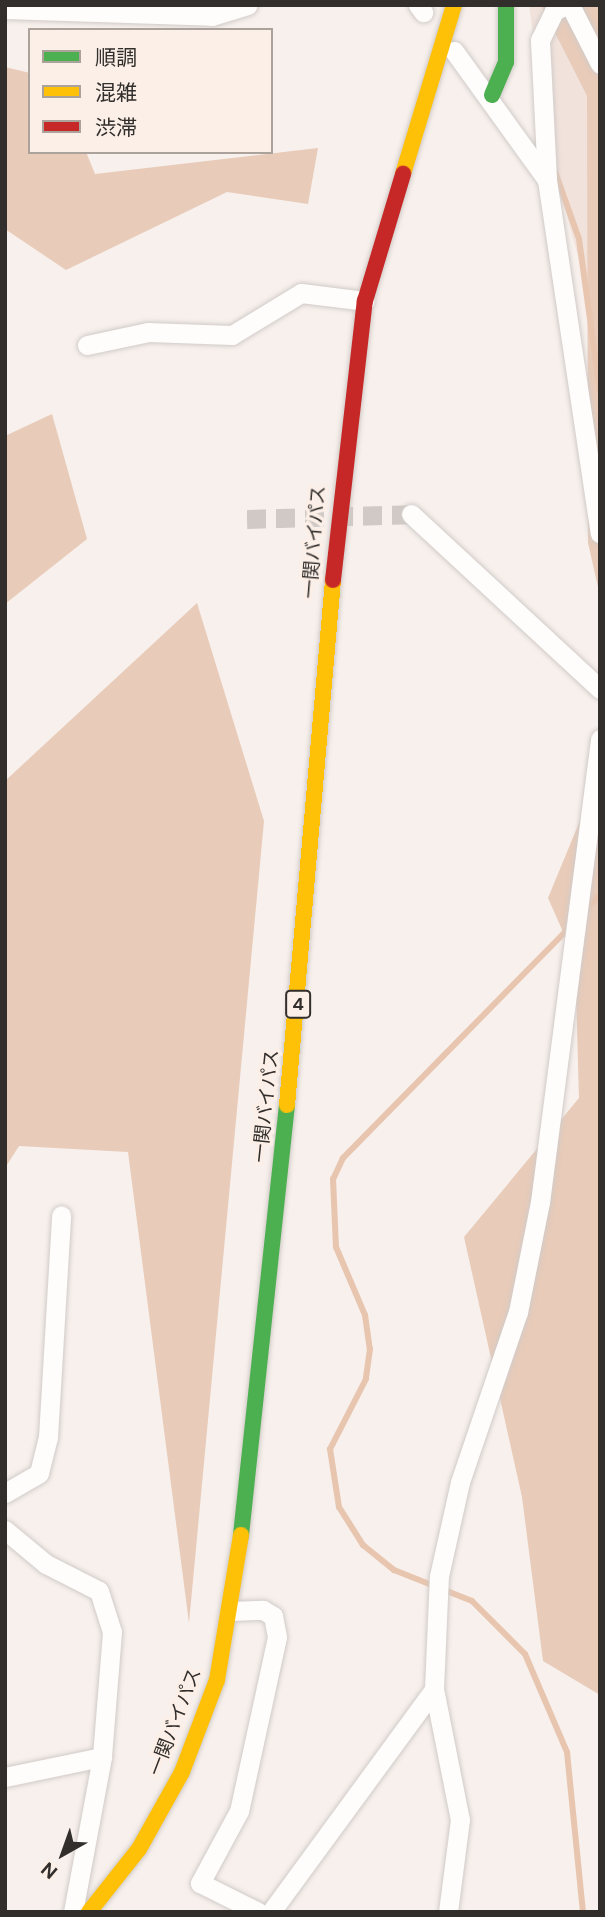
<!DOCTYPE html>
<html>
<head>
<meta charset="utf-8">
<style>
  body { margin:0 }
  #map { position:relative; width:605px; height:1917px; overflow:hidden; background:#f7f0ec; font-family:"DM Sans","Noto Sans JP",sans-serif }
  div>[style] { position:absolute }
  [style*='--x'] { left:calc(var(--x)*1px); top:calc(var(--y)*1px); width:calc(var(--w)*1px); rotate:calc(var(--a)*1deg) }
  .built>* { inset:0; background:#f1e2dc }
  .forest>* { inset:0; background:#e8cbb9 }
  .stream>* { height:6px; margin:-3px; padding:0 3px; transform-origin:3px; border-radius:3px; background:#e8c5af }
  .street-tunnel>* { height:19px; margin-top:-9.5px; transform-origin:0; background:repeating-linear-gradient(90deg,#d0c9c5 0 19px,transparent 0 29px) }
  .roads { filter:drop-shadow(0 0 2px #d1cbc8) drop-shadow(0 0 2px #d1cbc8) }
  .street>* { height:19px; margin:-9.5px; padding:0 9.5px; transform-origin:9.5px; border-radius:9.5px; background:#fefdfc }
  .fast>* { height:16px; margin:-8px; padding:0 8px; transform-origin:8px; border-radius:8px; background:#4caf50 }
  .slow>* { height:16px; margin:-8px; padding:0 8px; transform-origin:8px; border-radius:8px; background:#ffc107 }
  .jam>* { height:16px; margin:-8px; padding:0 8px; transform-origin:8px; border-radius:8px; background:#c62828 }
  span { translate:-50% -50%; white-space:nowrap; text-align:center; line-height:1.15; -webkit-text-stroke:7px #fbefe8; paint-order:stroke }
  .shield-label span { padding:2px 5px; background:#fbefe8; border:2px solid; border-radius:5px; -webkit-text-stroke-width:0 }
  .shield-label { font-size:18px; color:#322e2b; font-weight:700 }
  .street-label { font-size:19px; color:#322e2b }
  .frame { position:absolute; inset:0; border:7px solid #322e2b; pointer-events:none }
  .legend { position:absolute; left:28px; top:28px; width:245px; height:126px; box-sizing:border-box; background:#fbefe8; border:2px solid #aba29c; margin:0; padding:9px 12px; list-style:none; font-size:21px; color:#322e2b }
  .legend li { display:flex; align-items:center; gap:14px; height:35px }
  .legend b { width:35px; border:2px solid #aba29c }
  .north { position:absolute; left:28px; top:1819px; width:70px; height:70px; -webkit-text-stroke:5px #fbefe8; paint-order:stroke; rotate:220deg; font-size:19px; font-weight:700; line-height:28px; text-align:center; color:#322e2b }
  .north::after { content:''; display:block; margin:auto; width:24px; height:32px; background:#322e2b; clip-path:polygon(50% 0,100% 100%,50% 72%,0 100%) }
</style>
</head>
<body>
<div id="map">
  <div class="built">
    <div style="clip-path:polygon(529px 5px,600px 5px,600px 336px,549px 151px)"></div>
  </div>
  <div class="forest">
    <div style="clip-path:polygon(541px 5px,600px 5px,600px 596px,588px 543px,587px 96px)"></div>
    <div style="clip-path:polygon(5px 67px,30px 73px,30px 152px,86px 152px,95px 174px,318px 148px,308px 204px,227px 192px,66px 270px,5px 229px)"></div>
    <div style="clip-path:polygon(52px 414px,87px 539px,5px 604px,5px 436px)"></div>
    <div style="clip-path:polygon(197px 603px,264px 821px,189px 1623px,128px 1152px,19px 1146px,5px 1168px,5px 781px)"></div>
    <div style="clip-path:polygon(600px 772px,600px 1695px,543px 1661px,522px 1497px,464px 1237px,579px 1098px,575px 959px,548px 898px)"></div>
  </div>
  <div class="stream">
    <div style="--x:553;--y:166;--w:77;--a:70.4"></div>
    <div style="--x:579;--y:239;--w:155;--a:82.2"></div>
    <div style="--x:584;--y:911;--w:23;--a:-45"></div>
    <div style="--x:570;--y:927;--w:324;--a:134.5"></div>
    <div style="--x:343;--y:1158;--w:23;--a:115"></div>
    <div style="--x:333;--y:1179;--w:68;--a:87.5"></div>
    <div style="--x:336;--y:1247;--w:74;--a:66.9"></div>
    <div style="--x:365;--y:1315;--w:34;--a:82"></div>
    <div style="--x:370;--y:1349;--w:30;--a:98"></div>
    <div style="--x:366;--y:1379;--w:79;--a:117.2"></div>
    <div style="--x:330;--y:1449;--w:59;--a:81.2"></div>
    <div style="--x:339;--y:1507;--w:45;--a:57.7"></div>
    <div style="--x:363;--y:1545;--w:40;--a:39"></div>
    <div style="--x:394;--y:1570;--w:84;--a:21.7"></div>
    <div style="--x:472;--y:1601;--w:75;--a:45"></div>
    <div style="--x:525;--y:1654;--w:107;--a:66.8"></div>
    <div style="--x:567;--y:1752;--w:161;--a:84.3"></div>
  </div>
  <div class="street-tunnel">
    <div style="--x:247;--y:519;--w:164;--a:-1.7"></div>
  </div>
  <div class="roads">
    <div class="street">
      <div style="--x:418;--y:5;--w:9;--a:54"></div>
      <div style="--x:570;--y:5;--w:66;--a:63"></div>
      <div style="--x:5;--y:9;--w:207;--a:1.9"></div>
      <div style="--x:212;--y:16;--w:37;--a:-17"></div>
      <div style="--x:454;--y:51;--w:159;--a:54.2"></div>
      <div style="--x:547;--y:180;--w:357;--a:81.5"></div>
      <div style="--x:547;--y:179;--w:139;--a:-92.9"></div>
      <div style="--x:540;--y:40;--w:32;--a:-64"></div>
      <div style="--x:554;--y:11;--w:13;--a:-27"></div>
      <div style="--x:87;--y:345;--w:62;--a:-12"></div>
      <div style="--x:148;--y:332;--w:84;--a:2"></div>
      <div style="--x:232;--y:335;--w:81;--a:-31.3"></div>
      <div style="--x:301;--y:293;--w:64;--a:7.1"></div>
      <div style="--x:411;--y:514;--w:258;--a:42.8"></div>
      <div style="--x:5;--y:1493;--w:39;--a:-30"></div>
      <div style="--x:39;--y:1473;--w:37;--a:-76"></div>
      <div style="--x:48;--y:1437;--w:222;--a:-86.6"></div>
      <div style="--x:5;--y:1530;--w:53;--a:39.7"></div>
      <div style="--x:46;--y:1564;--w:59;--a:27"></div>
      <div style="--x:99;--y:1591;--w:43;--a:72.4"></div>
      <div style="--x:112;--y:1632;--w:125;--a:94.6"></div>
      <div style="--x:102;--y:1757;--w:158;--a:100.6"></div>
      <div style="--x:230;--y:1611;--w:33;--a:-2"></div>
      <div style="--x:263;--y:1610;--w:12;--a:31"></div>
      <div style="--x:273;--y:1616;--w:21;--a:79"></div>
      <div style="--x:277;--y:1637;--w:178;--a:102.3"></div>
      <div style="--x:239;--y:1811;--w:82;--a:118.4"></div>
      <div style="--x:200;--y:1883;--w:65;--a:26.6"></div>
      <div style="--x:5;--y:1777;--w:99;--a:-11.7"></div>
      <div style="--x:271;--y:1912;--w:276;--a:-53.8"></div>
      <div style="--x:448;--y:1912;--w:93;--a:-82.6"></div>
      <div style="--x:460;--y:1820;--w:134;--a:-101.2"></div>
      <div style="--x:434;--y:1689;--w:113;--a:-87.5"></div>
      <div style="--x:439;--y:1576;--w:96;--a:-77.4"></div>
      <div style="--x:460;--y:1482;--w:180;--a:-71.2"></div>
      <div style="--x:518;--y:1312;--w:112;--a:-78.7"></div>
      <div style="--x:540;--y:1202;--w:467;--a:-82.6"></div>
    </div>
    <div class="fast">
      <div style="--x:492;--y:95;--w:36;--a:-67"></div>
      <div style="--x:506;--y:62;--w:57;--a:-90"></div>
      <div style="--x:241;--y:1535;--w:432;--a:-83.9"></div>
    </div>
    <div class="slow">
      <div style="--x:403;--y:174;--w:177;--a:-73.2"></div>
      <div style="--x:287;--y:1105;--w:527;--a:-84.99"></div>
      <div style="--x:89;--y:1912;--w:80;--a:-51.6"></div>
      <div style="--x:139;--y:1849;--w:88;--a:-60.8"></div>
      <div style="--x:182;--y:1772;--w:98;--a:-69.2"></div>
      <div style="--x:217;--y:1680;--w:147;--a:-80.6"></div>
    </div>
    <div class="jam">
      <div style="--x:333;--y:580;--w:281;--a:-83.5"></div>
      <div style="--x:365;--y:301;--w:133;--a:-73.3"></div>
    </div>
  </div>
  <div class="shield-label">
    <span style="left:298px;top:1004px">4</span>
  </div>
  <div class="street-label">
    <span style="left:314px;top:542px;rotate:-85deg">一関バイパス</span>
    <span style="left:266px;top:1106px;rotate:-84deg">一関バイパス</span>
    <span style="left:175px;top:1722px;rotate:-69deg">一関バイパス</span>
  </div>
  <div class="frame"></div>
  <ul class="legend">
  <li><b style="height:9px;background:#4caf50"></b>順調</li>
  <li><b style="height:9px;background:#ffc107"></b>混雑</li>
  <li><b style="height:9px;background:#c62828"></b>渋滞</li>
  </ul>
  <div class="north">N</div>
</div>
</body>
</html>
